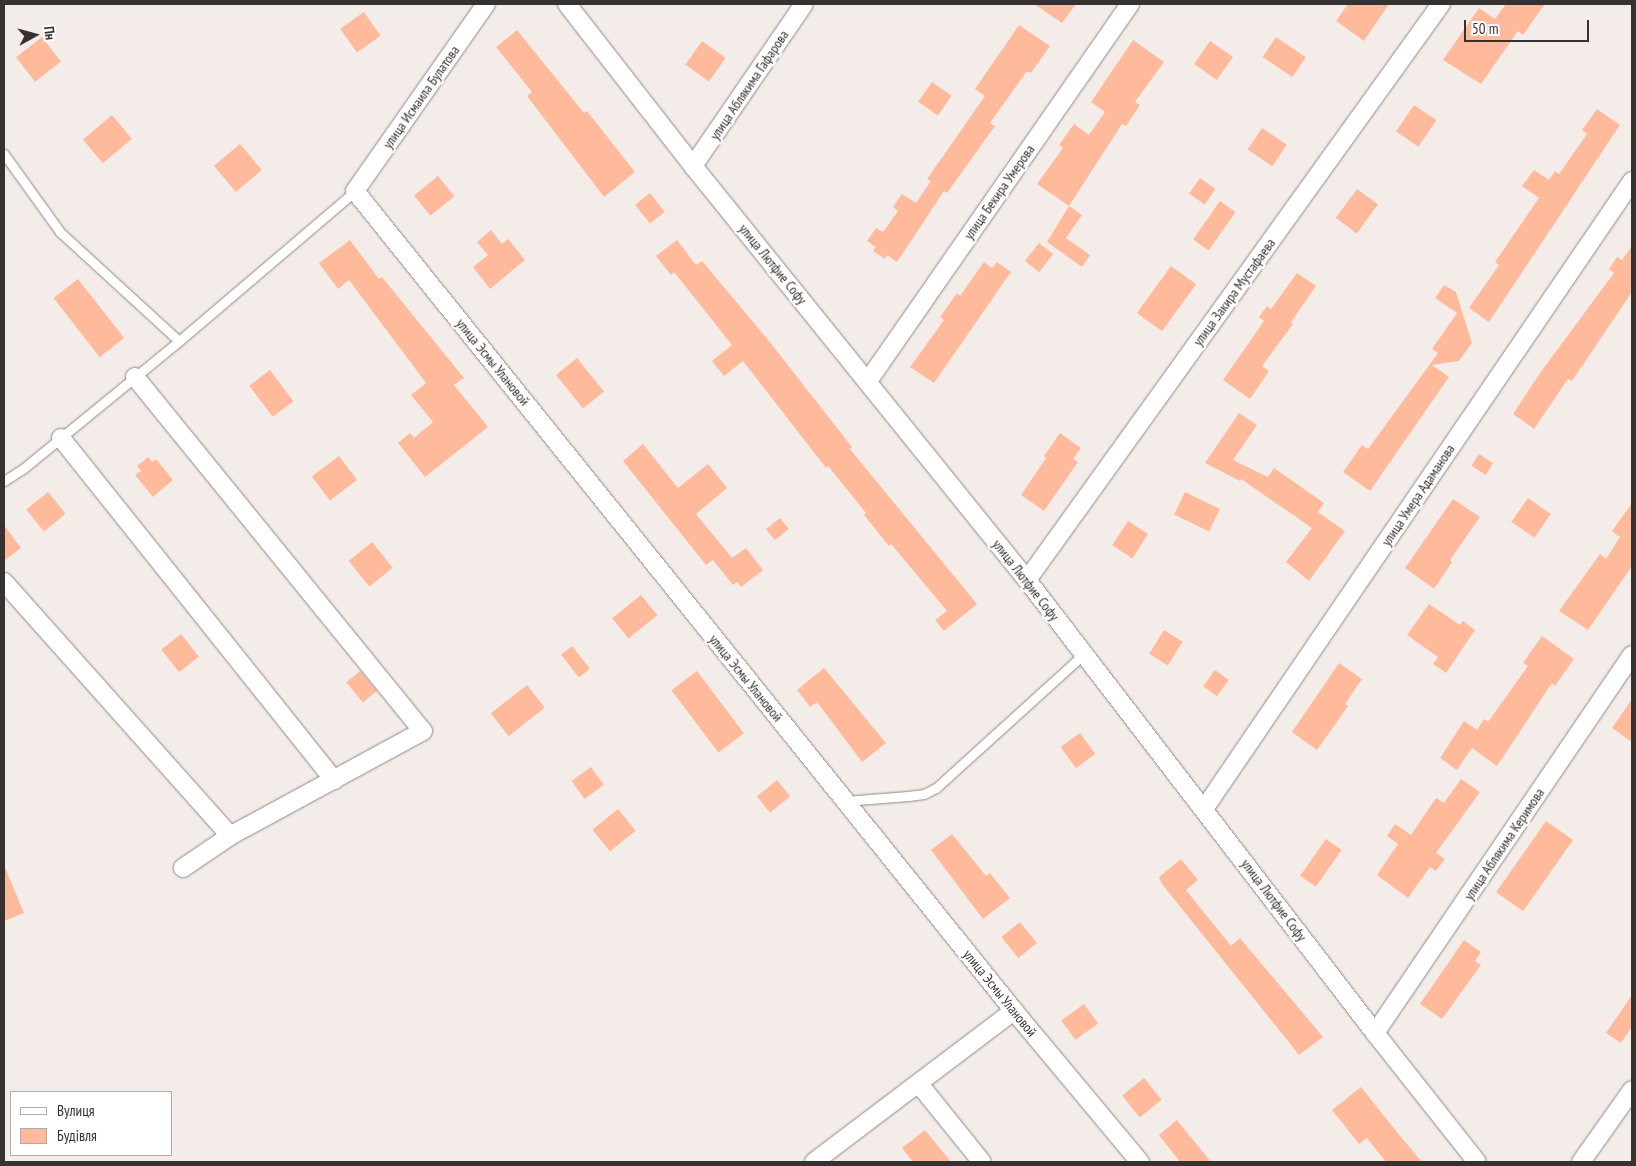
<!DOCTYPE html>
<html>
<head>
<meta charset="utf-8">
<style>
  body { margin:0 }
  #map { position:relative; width:1636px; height:1166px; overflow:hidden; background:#f4ece9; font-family:"PT Sans Narrow",sans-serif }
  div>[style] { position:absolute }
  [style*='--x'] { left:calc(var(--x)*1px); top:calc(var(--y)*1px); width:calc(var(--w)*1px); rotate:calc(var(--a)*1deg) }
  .building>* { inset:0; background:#ffba9c; transform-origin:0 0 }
  .roads { filter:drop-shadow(0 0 1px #908986) drop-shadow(0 0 1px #908986) }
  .service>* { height:9px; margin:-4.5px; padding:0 4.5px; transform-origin:4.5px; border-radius:4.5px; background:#fff }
  .minor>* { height:18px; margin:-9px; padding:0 9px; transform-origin:9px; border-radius:9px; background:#fff }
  span { translate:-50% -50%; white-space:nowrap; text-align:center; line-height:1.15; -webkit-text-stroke:4.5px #fff; paint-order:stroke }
  .street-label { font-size:14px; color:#353231 }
  .frame { position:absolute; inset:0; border:5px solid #353231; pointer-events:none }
  .legend { position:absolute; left:10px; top:1091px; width:162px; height:65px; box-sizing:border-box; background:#fff; border:1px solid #aeadad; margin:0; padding:6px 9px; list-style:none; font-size:15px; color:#353231 }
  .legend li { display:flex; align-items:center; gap:10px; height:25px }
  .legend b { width:25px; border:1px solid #aeadad }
  .north { position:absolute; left:10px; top:10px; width:50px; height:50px; -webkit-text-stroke:4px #fff; paint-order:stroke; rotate:83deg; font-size:14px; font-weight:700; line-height:20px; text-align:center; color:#353231 }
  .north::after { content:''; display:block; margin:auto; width:18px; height:22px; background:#353231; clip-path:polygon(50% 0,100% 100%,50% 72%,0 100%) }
  .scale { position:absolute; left:1464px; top:20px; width:125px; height:22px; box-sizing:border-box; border:2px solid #353231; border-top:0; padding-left:6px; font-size:15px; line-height:18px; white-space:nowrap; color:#353231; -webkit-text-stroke:4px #fff; paint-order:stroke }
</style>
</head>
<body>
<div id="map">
  <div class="building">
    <div style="clip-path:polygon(1034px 4px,1076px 4px,1062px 23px)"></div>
    <div style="clip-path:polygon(1348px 4px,1389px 4px,1364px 41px,1336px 21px)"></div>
    <div style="clip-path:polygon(1506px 4px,1545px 4px,1523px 35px,1518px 31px,1481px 84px,1443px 60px,1479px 8px,1495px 19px)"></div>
    <div style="left:364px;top:12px;width:29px;height:29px;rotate:55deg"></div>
    <div style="clip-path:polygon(1019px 25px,1050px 46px,1031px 73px,1027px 71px,990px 123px,995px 126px,947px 193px,944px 191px,897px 262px,887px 255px,885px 259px,873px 251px,876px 247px,867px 241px,876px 228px,883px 232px,898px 211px,893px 207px,902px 194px,916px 203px,931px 181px,927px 179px,985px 96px,975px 89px)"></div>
    <div style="clip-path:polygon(517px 30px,584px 113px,587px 111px,635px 172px,604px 197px,527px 96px,532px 92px,496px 47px)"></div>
    <div style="left:42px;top:37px;width:31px;height:33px;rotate:52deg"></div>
    <div style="left:1276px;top:37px;width:36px;height:24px;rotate:34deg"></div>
    <div style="clip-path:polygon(1133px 40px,1164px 62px,1135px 102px,1140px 105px,1126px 126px,1122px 124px,1069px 206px,1037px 184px,1063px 148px,1059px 145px,1074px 124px,1089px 135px,1105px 112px,1091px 102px)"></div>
    <div style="left:702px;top:41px;width:29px;height:29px;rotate:35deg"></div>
    <div style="left:1210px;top:41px;width:28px;height:28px;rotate:35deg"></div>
    <div style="left:932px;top:82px;width:24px;height:24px;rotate:35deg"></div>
    <div style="left:1414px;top:105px;width:27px;height:32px;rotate:34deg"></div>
    <div style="clip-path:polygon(1597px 109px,1620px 125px,1489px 322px,1469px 308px,1499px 265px,1495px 262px,1539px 198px,1522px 186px,1534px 170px,1549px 180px,1555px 171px,1559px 174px,1587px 134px,1582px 130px)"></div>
    <div style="left:112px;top:115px;width:31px;height:38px;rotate:50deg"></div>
    <div style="left:1262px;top:128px;width:30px;height:26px;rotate:34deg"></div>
    <div style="left:240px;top:144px;width:34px;height:34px;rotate:50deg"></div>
    <div style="left:438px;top:176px;width:26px;height:31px;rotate:51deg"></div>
    <div style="left:1200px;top:178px;width:19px;height:19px;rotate:35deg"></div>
    <div style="left:1357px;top:189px;width:26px;height:36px;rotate:36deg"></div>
    <div style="left:650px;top:193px;width:24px;height:19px;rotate:52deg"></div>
    <div style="left:1220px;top:201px;width:19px;height:47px;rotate:35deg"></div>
    <div style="clip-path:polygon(1069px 206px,1082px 215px,1066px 238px,1090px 255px,1082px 267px,1047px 242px)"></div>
    <div style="clip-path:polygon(491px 230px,502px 244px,508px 239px,525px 260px,490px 289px,473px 267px,488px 255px,477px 242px)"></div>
    <div style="clip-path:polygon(350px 240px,379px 279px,382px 277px,464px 378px,454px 385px,488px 427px,425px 477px,398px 443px,410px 433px,414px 438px,433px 422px,411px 395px,426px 383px,349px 280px,338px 289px,319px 263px)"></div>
    <div style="clip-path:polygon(677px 240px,696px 265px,702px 261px,769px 341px,852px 447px,850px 449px,977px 604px,944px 631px,935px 620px,947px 611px,891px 544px,889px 546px,864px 515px,866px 513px,828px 466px,826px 468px,743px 361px,724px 376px,712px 361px,732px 345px,674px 272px,671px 275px,656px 256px)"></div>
    <div style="left:1039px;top:243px;width:18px;height:23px;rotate:38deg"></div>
    <div style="clip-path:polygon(1632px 246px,1632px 292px,1572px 381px,1568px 379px,1534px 429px,1513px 414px,1540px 373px,1614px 273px,1609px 269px,1617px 257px,1622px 260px)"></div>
    <div style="clip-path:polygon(984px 262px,992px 268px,997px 262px,1011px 272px,934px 383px,910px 367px,944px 320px,940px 317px,957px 293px,960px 296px)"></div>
    <div style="left:1171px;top:266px;width:31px;height:58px;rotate:36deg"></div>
    <div style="clip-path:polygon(1297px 273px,1316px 286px,1291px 322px,1293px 324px,1262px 366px,1269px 371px,1250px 399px,1223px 380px,1264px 321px,1259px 317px,1267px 306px,1271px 309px)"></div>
    <div style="left:78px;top:279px;width:75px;height:31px;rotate:52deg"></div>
    <div style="clip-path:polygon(1444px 285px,1456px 292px,1472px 343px,1459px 361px,1432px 365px,1449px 377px,1370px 491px,1343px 472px,1362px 445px,1368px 449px,1438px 353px,1432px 349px,1457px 313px,1435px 298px)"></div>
    <div style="left:577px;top:358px;width:43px;height:27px;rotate:51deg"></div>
    <div style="left:270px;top:370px;width:39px;height:26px;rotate:53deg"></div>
    <div style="clip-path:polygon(1239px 413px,1257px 425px,1233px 460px,1268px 477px,1274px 468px,1324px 503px,1318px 512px,1345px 531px,1309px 581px,1286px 562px,1312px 528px,1241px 479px,1240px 481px,1205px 463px)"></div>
    <div style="clip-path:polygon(1060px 433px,1081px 448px,1073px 459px,1078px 462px,1044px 511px,1021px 495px,1046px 458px,1044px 456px)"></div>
    <div style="clip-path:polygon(643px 444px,678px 488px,708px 464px,727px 488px,696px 514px,732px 558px,746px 548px,763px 570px,741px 587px,737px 582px,733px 585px,713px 560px,706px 565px,623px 461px)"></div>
    <div style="left:1479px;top:454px;width:17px;height:14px;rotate:33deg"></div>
    <div style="left:339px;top:456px;width:30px;height:34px;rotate:53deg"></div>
    <div style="clip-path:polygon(148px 457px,152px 462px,156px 459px,173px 480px,153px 497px,135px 475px,141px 471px,137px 466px)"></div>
    <div style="left:48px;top:492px;width:28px;height:28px;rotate:51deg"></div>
    <div style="left:1185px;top:492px;width:39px;height:25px;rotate:26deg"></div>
    <div style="left:1528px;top:498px;width:28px;height:29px;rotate:35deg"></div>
    <div style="clip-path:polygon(1453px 499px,1480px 517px,1450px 560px,1452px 562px,1434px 589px,1405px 568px)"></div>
    <div style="clip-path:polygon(1632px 503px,1632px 566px,1588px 630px,1559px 611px,1600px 554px,1606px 559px,1620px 537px,1612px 531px)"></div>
    <div style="left:780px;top:518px;width:14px;height:18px;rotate:51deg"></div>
    <div style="left:1128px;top:521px;width:24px;height:29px;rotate:33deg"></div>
    <div style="clip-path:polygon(4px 525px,21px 548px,4px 561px)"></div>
    <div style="left:372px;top:542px;width:33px;height:30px;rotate:51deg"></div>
    <div style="left:641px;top:595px;width:26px;height:37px;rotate:51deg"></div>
    <div style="clip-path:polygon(1429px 604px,1460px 625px,1463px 621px,1475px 630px,1446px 673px,1433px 664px,1438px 657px,1407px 635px)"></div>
    <div style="left:1164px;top:630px;width:22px;height:28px;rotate:32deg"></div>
    <div style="left:181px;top:634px;width:29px;height:25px;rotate:52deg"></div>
    <div style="clip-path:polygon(1542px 636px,1574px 659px,1555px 686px,1552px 683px,1497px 766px,1472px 748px,1457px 770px,1440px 758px,1464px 721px,1477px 730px,1484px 719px,1488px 722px,1528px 666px,1523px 663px)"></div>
    <div style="left:572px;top:646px;width:29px;height:14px;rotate:52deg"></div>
    <div style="clip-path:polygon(1339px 663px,1362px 679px,1345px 704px,1348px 706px,1317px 750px,1292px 732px)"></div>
    <div style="clip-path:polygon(824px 668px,886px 743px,862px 762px,817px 702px,810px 707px,797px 690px)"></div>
    <div style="left:1215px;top:670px;width:17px;height:20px;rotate:36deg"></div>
    <div style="left:360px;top:671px;width:26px;height:18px;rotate:50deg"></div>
    <div style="left:697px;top:671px;width:78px;height:32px;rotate:53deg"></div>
    <div style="left:527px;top:685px;width:29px;height:46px;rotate:52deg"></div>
    <div style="clip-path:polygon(1632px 699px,1632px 742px,1612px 728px)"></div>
    <div style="left:1080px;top:733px;width:26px;height:24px;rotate:54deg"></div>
    <div style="left:591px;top:767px;width:22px;height:24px;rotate:54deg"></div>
    <div style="clip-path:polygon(1461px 779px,1480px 792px,1436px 853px,1445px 859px,1436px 871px,1430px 867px,1408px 898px,1377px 875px,1398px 844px,1387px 836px,1395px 824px,1411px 835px,1436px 798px,1444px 803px)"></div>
    <div style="left:777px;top:780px;width:21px;height:26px;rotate:51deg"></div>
    <div style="left:618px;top:809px;width:28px;height:33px;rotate:51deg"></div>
    <div style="left:1546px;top:821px;width:33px;height:87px;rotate:35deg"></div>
    <div style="clip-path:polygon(952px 834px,986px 876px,990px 873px,1010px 898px,983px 919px,931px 850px)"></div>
    <div style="left:1326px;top:839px;width:19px;height:45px;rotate:35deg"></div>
    <div style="clip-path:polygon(1181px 859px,1198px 880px,1186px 890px,1231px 946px,1240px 938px,1323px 1037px,1299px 1055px,1162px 884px,1159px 877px)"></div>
    <div style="clip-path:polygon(4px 865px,24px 913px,4px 921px)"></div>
    <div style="left:1020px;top:922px;width:27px;height:24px;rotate:51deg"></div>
    <div style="clip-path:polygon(1464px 940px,1481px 952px,1475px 961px,1481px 965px,1442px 1019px,1420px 1004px)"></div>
    <div style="clip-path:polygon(1632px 995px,1632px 1027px,1621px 1043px,1606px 1033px)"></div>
    <div style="left:1084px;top:1004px;width:24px;height:28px;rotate:54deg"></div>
    <div style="left:1144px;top:1078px;width:28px;height:28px;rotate:51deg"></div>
    <div style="clip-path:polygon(1361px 1087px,1400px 1136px,1422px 1162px,1386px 1162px,1367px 1138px,1359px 1144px,1332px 1110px)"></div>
    <div style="clip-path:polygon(1177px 1120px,1211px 1162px,1180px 1162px,1159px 1135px)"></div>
    <div style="clip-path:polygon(925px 1130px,951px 1162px,913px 1162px,902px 1148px)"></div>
  </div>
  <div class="roads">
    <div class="service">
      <div style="--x:4;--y:154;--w:96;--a:54.3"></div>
      <div style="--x:60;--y:232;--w:161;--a:42.5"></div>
      <div style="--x:179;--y:341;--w:231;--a:-40.4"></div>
      <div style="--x:4;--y:481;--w:24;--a:-33"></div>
      <div style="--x:24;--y:468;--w:200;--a:-39.3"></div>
      <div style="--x:845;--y:801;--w:63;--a:-4.5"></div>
      <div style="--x:908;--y:796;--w:16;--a:-7"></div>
      <div style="--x:924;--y:794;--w:13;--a:-27"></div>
      <div style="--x:936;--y:788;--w:200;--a:-42.2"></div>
    </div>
    <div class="minor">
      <div style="--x:486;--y:4;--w:228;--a:125"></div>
      <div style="--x:355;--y:191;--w:1052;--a:51.21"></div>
      <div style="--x:1014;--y:1011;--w:197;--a:50.2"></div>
      <div style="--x:567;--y:4;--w:205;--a:52.1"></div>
      <div style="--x:693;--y:166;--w:532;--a:51.1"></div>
      <div style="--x:1027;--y:580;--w:571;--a:52.47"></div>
      <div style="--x:1375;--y:1033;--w:164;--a:51.7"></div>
      <div style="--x:693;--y:166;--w:196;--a:-55.6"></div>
      <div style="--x:135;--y:377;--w:456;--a:50.9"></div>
      <div style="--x:423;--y:731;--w:220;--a:151.5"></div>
      <div style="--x:230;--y:836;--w:57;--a:145.8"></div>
      <div style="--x:868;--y:381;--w:459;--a:-55.2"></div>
      <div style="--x:61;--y:438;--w:438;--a:51.4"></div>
      <div style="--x:1027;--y:580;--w:709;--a:-54.29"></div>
      <div style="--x:4;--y:582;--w:340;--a:48.3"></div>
      <div style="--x:1204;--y:809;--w:760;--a:-55.72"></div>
      <div style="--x:1375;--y:1033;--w:457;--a:-55.8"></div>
      <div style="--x:919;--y:1084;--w:100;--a:51.1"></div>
      <div style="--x:814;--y:1162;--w:251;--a:-37.1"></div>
      <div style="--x:1581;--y:1162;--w:88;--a:-54.7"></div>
    </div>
  </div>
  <div class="street-label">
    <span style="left:749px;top:85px;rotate:-56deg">улица Аблякима Гафарова</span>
    <span style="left:421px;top:97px;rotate:-55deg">улица Исмаила Булатова</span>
    <span style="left:999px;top:192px;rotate:-55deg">улица Бекира Умерова</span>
    <span style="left:773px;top:264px;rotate:51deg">улица Лютфие Софу</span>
    <span style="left:1234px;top:292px;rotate:-54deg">улица Закира Мустафаева</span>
    <span style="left:493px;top:362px;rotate:51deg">улица Эсмы Улановой</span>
    <span style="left:1418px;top:495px;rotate:-56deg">улица Умера Адаманова</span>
    <span style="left:1026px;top:580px;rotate:52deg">улица Лютфие Софу</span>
    <span style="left:746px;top:678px;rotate:51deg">улица Эсмы Улановой</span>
    <span style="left:1504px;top:844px;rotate:-56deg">улица Аблякима Керимова</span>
    <span style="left:1274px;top:900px;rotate:53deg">улица Лютфие Софу</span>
    <span style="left:1000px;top:993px;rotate:51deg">улица Эсмы Улановой</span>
  </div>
  <div class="frame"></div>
  <ul class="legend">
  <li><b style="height:6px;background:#fff"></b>Вулиця</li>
  <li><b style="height:14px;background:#ffba9c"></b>Будівля</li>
  </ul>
  <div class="north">Пн</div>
  <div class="scale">50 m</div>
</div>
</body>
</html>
